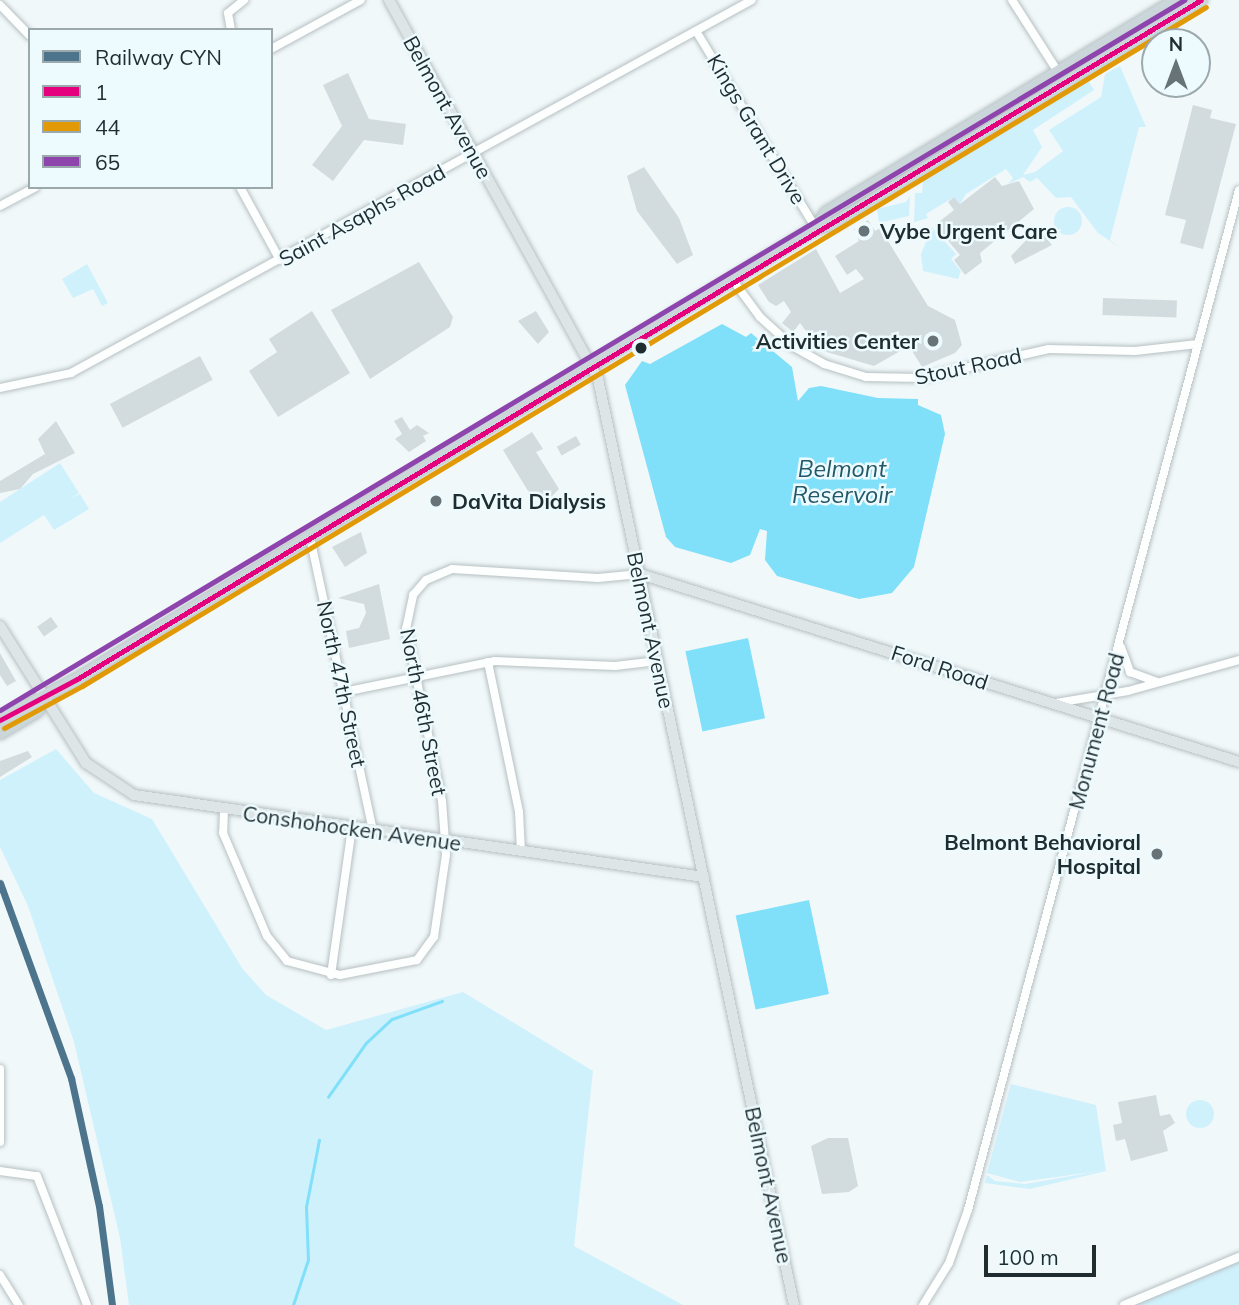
<!DOCTYPE html>
<html>
<head>
<meta charset="utf-8">
<style>
  body { margin:0 }
  #map { position:relative; width:1239px; height:1305px; overflow:hidden; background:#f1f8fa; font-family:Mulish,sans-serif }
  div>[style] { position:absolute }
  [style*='--x'] { left:calc(var(--x)*1px); top:calc(var(--y)*1px); width:calc(var(--w)*1px); rotate:calc(var(--a)*1deg) }
  .green>* { inset:0; background:#cff1fc }
  .round { border-radius:50% }
  .water>* { inset:0; background:#80e0f9; transform-origin:0 0 }
  .stream>* { height:2.5px; margin:-1.25px; padding:0 1.25px; transform-origin:1.25px; border-radius:1.25px; background:#80e0f9 }
  .building>* { inset:0; background:#d2dbde; transform-origin:0 0 }
  .roads { filter:drop-shadow(0 0 2px #b7c0c2) drop-shadow(0 0 2px #b7c0c2) }
  .minor>* { height:8px; margin:-4px; padding:0 4px; transform-origin:4px; border-radius:4px; background:#fdfefe }
  .major>* { height:10px; margin:-5px; padding:0 5px; transform-origin:5px; border-radius:5px; background:#dee5e7 }
  .highway>* { height:12px; margin:-6px; padding:0 6px; transform-origin:6px; border-radius:6px; background:#cad6d9 }
  .bus-1>* { height:5px; margin:-2.5px; padding:0 2.5px; transform-origin:2.5px; border-radius:2.5px; background:#e5007d }
  .bus-2>* { height:5px; margin:-2.5px; padding:0 2.5px; transform-origin:2.5px; border-radius:2.5px; background:#e19a05 }
  .bus-3>* { height:5px; margin:-2.5px; padding:0 2.5px; transform-origin:2.5px; border-radius:2.5px; background:#8e44ad }
  .rail-1>* { height:7px; margin:-3.5px; padding:0 3.5px; transform-origin:3.5px; border-radius:3.5px; background:#4c748c }
  .dots>* { width:19px; height:19px; translate:-50% -50%; box-sizing:border-box; border:4px solid #edfafe; border-radius:50% }
  span { translate:-50% -50%; white-space:nowrap; text-align:center; line-height:1.15; -webkit-text-stroke:5px #edfafe; paint-order:stroke }
  .street-label { font-size:21px; color:#1f2c30 }
  .poi-label { font-size:21px; color:#1f2c30; font-weight:700 }
  .left { translate:0 -50%; text-align:left }
  .right { translate:-100% -50%; text-align:right }
  .water-label { font-size:23px; color:#225867; font-style:italic }
  .legend { position:absolute; left:28px; top:28px; width:245px; height:161px; box-sizing:border-box; background:#edfafe; border:2px solid #9ba8ac; margin:0; padding:9px 12px; list-style:none; font-size:21px; color:#1f2c30 }
  .legend li { display:flex; align-items:center; gap:14px; height:35px }
  .legend b { width:35px; border:2px solid #9ba8ac }
  .north { position:absolute; left:1141px; top:28px; width:70px; height:70px; box-sizing:border-box; background:#edfafe; border:2px solid #9ba8ac; border-radius:50%; rotate:0deg; font-size:19px; font-weight:700; line-height:28px; text-align:center; color:#1f2c30 }
  .north::after { content:''; display:block; margin:auto; width:24px; height:32px; background:#687377; clip-path:polygon(50% 0,100% 100%,50% 72%,0 100%) }
  .scale { position:absolute; left:984px; top:1245px; width:112px; height:32px; box-sizing:border-box; border:4px solid #1f2c30; border-top:0; padding-left:9px; font-size:21px; line-height:24px; white-space:nowrap; color:#1f2c30; -webkit-text-stroke:5px #edfafe; paint-order:stroke }
</style>
</head>
<body>
<div id="map">
  <div class="green">
    <div style="clip-path:polygon(1120px 66px,1146px 127px,1139px 127px,1110px 240px,1122px 249px,1098px 233px,1071px 197px,1056px 198px,1037px 178px,1030px 182px,1023px 177px,1008px 184px,1013px 178px,1006px 169px,966px 194px,960px 204px,954px 197px,926px 214px,928px 218px,914px 222px,915px 193px,922px 193px,923px 179px,1092px 76px,1089px 82px,1094px 90px,1033px 130px,1042px 147px,1023px 175px,1035px 172px,1063px 151px,1049px 130px,1101px 97px,1105px 74px)"></div>
    <div style="clip-path:polygon(910px 196px,909px 216px,879px 223px,877px 209px,906px 202px)"></div>
    <div class="round" style="left:1054px;top:207px;width:28px;height:28px"></div>
    <div style="clip-path:polygon(932px 227px,956px 254px,951px 259px,961px 271px,958px 279px,923px 271px,921px 254px)"></div>
    <div style="clip-path:polygon(87px 264px,108px 303px,102px 306px,93px 289px,73px 298px,62px 279px)"></div>
    <div style="clip-path:polygon(60px 463px,79px 493px,72px 498px,80px 494px,89px 509px,54px 530px,44px 515px,0 543px,0 502px)"></div>
    <div style="clip-path:polygon(56px 749px,94px 793px,152px 819px,242px 968px,266px 995px,326px 1030px,463px 992px,593px 1071px,574px 1246px,683px 1305px,129px 1305px,120px 1238px,74px 1042px,28px 906px,0 847px,0 780px)"></div>
    <div style="clip-path:polygon(1011px 1084px,1096px 1105px,1106px 1171px,1030px 1189px,985px 1183px,987px 1175px,995px 1181px,1025px 1184px,1100px 1171px,1020px 1182px,987px 1173px)"></div>
    <div class="round" style="left:1186px;top:1100px;width:28px;height:28px"></div>
    <div style="clip-path:polygon(1239px 1261px,1239px 1305px,1132px 1305px,1194px 1280px)"></div>
  </div>
  <div class="water">
    <div style="clip-path:polygon(722px 324px,746px 337px,751px 333px,792px 367px,798px 401px,809px 388px,821px 386px,878px 398px,918px 399px,918px 405px,941px 415px,945px 434px,914px 567px,892px 593px,859px 599px,777px 576px,765px 560px,767px 531px,760px 529px,750px 555px,731px 563px,675px 547px,666px 537px,625px 385px,642px 361px,650px 364px)"></div>
    <div style="left:748px;top:638px;width:82px;height:64px;rotate:78deg"></div>
    <div style="left:809px;top:900px;width:96px;height:75px;rotate:78deg"></div>
  </div>
  <div class="stream">
    <div style="--x:328;--y:1097;--w:66;--a:-54.9"></div>
    <div style="--x:366;--y:1043;--w:35;--a:-43"></div>
    <div style="--x:392;--y:1019;--w:53;--a:-19.8"></div>
    <div style="--x:293;--y:1305;--w:47;--a:-71.6"></div>
    <div style="--x:308;--y:1260;--w:53;--a:-92.2"></div>
    <div style="--x:306;--y:1207;--w:68;--a:-79"></div>
  </div>
  <div class="building">
    <div style="clip-path:polygon(348px 73px,369px 119px,406px 124px,403px 145px,364px 140px,333px 181px,312px 165px,342px 126px,323px 85px)"></div>
    <div style="clip-path:polygon(1193px 105px,1212px 110px,1210px 118px,1236px 124px,1203px 249px,1180px 243px,1186px 220px,1165px 215px)"></div>
    <div style="clip-path:polygon(644px 167px,679px 218px,693px 255px,677px 264px,637px 211px,627px 176px)"></div>
    <div style="clip-path:polygon(995px 177px,1002px 186px,1019px 181px,1034px 209px,980px 253px,982px 262px,965px 275px,954px 260px,960px 255px,935px 225px,954px 210px,948px 202px,954px 197px,960px 204px)"></div>
    <div style="clip-path:polygon(868px 220px,875px 231px,880px 228px,928px 306px,955px 320px,962px 345px,955px 353px,922px 367px,909px 346px,874px 366px,820px 350px,800px 323px,793px 332px,782px 323px,791px 312px,784px 301px,776px 306px,769px 302px,758px 285px,816px 249px,840px 293px,864px 279px,856px 269px,847px 275px,835px 256px,859px 241px,854px 229px)"></div>
    <div style="clip-path:polygon(1038px 228px,1052px 245px,1015px 264px,1011px 256px)"></div>
    <div style="clip-path:polygon(419px 262px,453px 317px,450px 327px,370px 379px,331px 310px)"></div>
    <div style="left:1103px;top:298px;width:74px;height:17px;rotate:2deg"></div>
    <div style="clip-path:polygon(312px 311px,350px 373px,278px 417px,249px 371px,277px 352px,269px 339px)"></div>
    <div style="clip-path:polygon(536px 311px,549px 332px,538px 344px,518px 321px)"></div>
    <div style="left:200px;top:356px;width:27px;height:102px;rotate:62deg"></div>
    <div style="clip-path:polygon(402px 417px,410px 430px,417px 425px,429px 433px,423px 436px,426px 441px,409px 452px,395px 439px,402px 434px,394px 421px)"></div>
    <div style="clip-path:polygon(56px 421px,75px 453px,33px 474px,20px 489px,0 493px,0 481px,45px 454px,38px 439px)"></div>
    <div style="clip-path:polygon(532px 432px,543px 449px,536px 452px,559px 489px,545px 503px,540px 495px,533px 499px,503px 450px)"></div>
    <div style="left:576px;top:436px;width:10px;height:22px;rotate:61deg"></div>
    <div style="clip-path:polygon(361px 532px,367px 553px,345px 567px,332px 547px)"></div>
    <div style="clip-path:polygon(379px 584px,390px 639px,349px 648px,346px 631px,359px 628px,366px 613px,364px 604px,338px 598px)"></div>
    <div style="left:51px;top:617px;width:12px;height:17px;rotate:55deg"></div>
    <div style="clip-path:polygon(0 653px,16px 681px,7px 686px,0 675px)"></div>
    <div style="clip-path:polygon(28px 751px,32px 757px,0 777px,0 761px)"></div>
    <div style="clip-path:polygon(1156px 1095px,1160px 1116px,1170px 1114px,1175px 1123px,1163px 1131px,1168px 1151px,1131px 1161px,1125px 1139px,1116px 1141px,1113px 1125px,1122px 1123px,1118px 1102px)"></div>
    <div style="clip-path:polygon(828px 1138px,848px 1138px,858px 1186px,849px 1192px,822px 1194px,811px 1146px)"></div>
  </div>
  <div class="roads">
    <div class="minor">
      <div style="--x:1012;--y:0;--w:85;--a:57.4"></div>
      <div style="--x:0;--y:5;--w:43;--a:45.9"></div>
      <div style="--x:231;--y:30;--w:17;--a:-100"></div>
      <div style="--x:228;--y:13;--w:21;--a:-39"></div>
      <div style="--x:696;--y:31;--w:231;--a:58.7"></div>
      <div style="--x:271;--y:49;--w:102;--a:-28.6"></div>
      <div style="--x:240;--y:187;--w:83;--a:61.3"></div>
      <div style="--x:0;--y:206;--w:40;--a:-28"></div>
      <div style="--x:732;--y:279;--w:47;--a:53.6"></div>
      <div style="--x:760;--y:317;--w:43;--a:42.2"></div>
      <div style="--x:792;--y:346;--w:37;--a:29"></div>
      <div style="--x:824;--y:364;--w:44;--a:17.2"></div>
      <div style="--x:866;--y:377;--w:55;--a:1"></div>
      <div style="--x:921;--y:378;--w:131;--a:-12.8"></div>
      <div style="--x:1049;--y:349;--w:86;--a:1.3"></div>
      <div style="--x:1135;--y:351;--w:63;--a:-6.3"></div>
      <div style="--x:0;--y:388;--w:73;--a:-11.9"></div>
      <div style="--x:71;--y:373;--w:776;--a:-28.71"></div>
      <div style="--x:310;--y:537;--w:301;--a:77.9"></div>
      <div style="--x:1121;--y:647;--w:27;--a:70"></div>
      <div style="--x:1130;--y:672;--w:29;--a:20"></div>
      <div style="--x:488;--y:662;--w:153;--a:78.3"></div>
      <div style="--x:519;--y:812;--w:40;--a:87.1"></div>
      <div style="--x:344;--y:692;--w:154;--a:-11.6"></div>
      <div style="--x:495;--y:661;--w:120;--a:2.4"></div>
      <div style="--x:615;--y:666;--w:43;--a:-6.6"></div>
      <div style="--x:1056;--y:703;--w:73;--a:-9.5"></div>
      <div style="--x:1128;--y:691;--w:115;--a:-15.6"></div>
      <div style="--x:224;--y:810;--w:23;--a:92"></div>
      <div style="--x:223;--y:833;--w:112;--a:66.9"></div>
      <div style="--x:267;--y:936;--w:32;--a:51"></div>
      <div style="--x:287;--y:961;--w:55;--a:14.8"></div>
      <div style="--x:340;--y:975;--w:78;--a:-11"></div>
      <div style="--x:417;--y:960;--w:29;--a:-54"></div>
      <div style="--x:434;--y:937;--w:83;--a:-81.7"></div>
      <div style="--x:446;--y:855;--w:54;--a:-94.2"></div>
      <div style="--x:442;--y:801;--w:176;--a:-101.8"></div>
      <div style="--x:406;--y:629;--w:35;--a:-78"></div>
      <div style="--x:413;--y:595;--w:20;--a:-49"></div>
      <div style="--x:426;--y:580;--w:28;--a:-23"></div>
      <div style="--x:452;--y:569;--w:146;--a:3.5"></div>
      <div style="--x:598;--y:578;--w:42;--a:-5.4"></div>
      <div style="--x:331;--y:975;--w:148;--a:-81.9"></div>
      <div style="--x:0;--y:1069;--w:73;--a:90"></div>
      <div style="--x:0;--y:1171;--w:37;--a:8"></div>
      <div style="--x:37;--y:1176;--w:138;--a:68.8"></div>
      <div style="--x:0;--y:1275;--w:36;--a:58"></div>
      <div style="--x:923;--y:1305;--w:49;--a:-58.2"></div>
      <div style="--x:949;--y:1263;--w:56;--a:-70.3"></div>
      <div style="--x:968;--y:1210;--w:1055;--a:-75.12"></div>
      <div style="--x:1124;--y:1305;--w:125;--a:-22.7"></div>
    </div>
    <div class="major">
      <div style="--x:389;--y:0;--w:433;--a:61.1"></div>
      <div style="--x:598;--y:379;--w:947;--a:78.05"></div>
      <div style="--x:640;--y:574;--w:628;--a:17.42"></div>
      <div style="--x:0;--y:626;--w:162;--a:57.9"></div>
      <div style="--x:86;--y:763;--w:58;--a:33.7"></div>
      <div style="--x:134;--y:795;--w:576;--a:8.19"></div>
    </div>
    <div class="highway">
      <div style="--x:816;--y:228;--w:18;--a:-56"></div>
      <div style="--x:826;--y:213;--w:411;--a:-31.3"></div>
      <div style="--x:0;--y:720;--w:87;--a:-28"></div>
      <div style="--x:77;--y:679;--w:866;--a:-31.4"></div>
      <div style="--x:816;--y:228;--w:17;--a:-13"></div>
      <div style="--x:833;--y:224;--w:431;--a:-31.3"></div>
      <div style="--x:0;--y:733;--w:43;--a:-30.7"></div>
      <div style="--x:37;--y:711;--w:15;--a:-58"></div>
    </div>
  </div>
  <div class="bus-1">
    <div style="--x:0;--y:720;--w:87;--a:-28"></div>
    <div style="--x:77;--y:679;--w:1313;--a:-31.14"></div>
  </div>
  <div class="bus-2">
    <div style="--x:4;--y:728;--w:89;--a:-28.3"></div>
    <div style="--x:82;--y:686;--w:1313;--a:-31.14"></div>
  </div>
  <div class="bus-3">
    <div style="--x:0;--y:710;--w:1381;--a:-30.95"></div>
  </div>
  <div class="rail-1">
    <div style="--x:0;--y:883;--w:208;--a:70"></div>
    <div style="--x:71;--y:1078;--w:131;--a:77.7"></div>
    <div style="--x:99;--y:1206;--w:100;--a:82.5"></div>
  </div>
  <div class="dots">
    <div style="left:864px;top:231px;background:#687377"></div>
    <div style="left:933px;top:341px;background:#687377"></div>
    <div style="left:641px;top:348px;background:#1f2c30"></div>
    <div style="left:436px;top:501px;background:#687377"></div>
    <div style="left:1157px;top:854px;background:#687377"></div>
  </div>
  <div class="street-label">
    <span style="left:448px;top:107px;rotate:61deg">Belmont Avenue</span>
    <span style="left:757px;top:129px;rotate:59deg">Kings Grant Drive</span>
    <span style="left:362px;top:215px;rotate:-29deg">Saint Asaphs Road</span>
    <span style="left:968px;top:366px;rotate:-12deg">Stout Road</span>
    <span style="left:651px;top:630px;rotate:78deg">Belmont Avenue</span>
    <span style="left:940px;top:667px;rotate:18deg">Ford Road</span>
    <span style="left:342px;top:684px;rotate:78deg">North 47th Street</span>
    <span style="left:424px;top:712px;rotate:79deg">North 46th Street</span>
    <span style="left:1096px;top:731px;rotate:-75deg">Monument Road</span>
    <span style="left:352px;top:828px;rotate:8deg">Conshohocken Avenue</span>
    <span style="left:769px;top:1185px;rotate:78deg">Belmont Avenue</span>
  </div>
  <div class="poi-label">
    <span class="left" style="left:880px;top:231px">Vybe Urgent Care</span>
    <span class="right" style="left:919px;top:341px">Activities Center</span>
    <span class="left" style="left:452px;top:501px">DaVita Dialysis</span>
    <span class="right" style="left:1141px;top:854px">Belmont Behavioral<br>Hospital</span>
  </div>
  <div class="water-label">
    <span style="left:842px;top:482px">Belmont<br>Reservoir</span>
  </div>
  <ul class="legend">
  <li><b style="height:9px;background:#4c748c"></b>Railway CYN</li>
  <li><b style="height:9px;background:#e5007d"></b>1</li>
  <li><b style="height:9px;background:#e19a05"></b>44</li>
  <li><b style="height:9px;background:#8e44ad"></b>65</li>
  </ul>
  <div class="north">N</div>
  <div class="scale">100 m</div>
</div>
</body>
</html>
